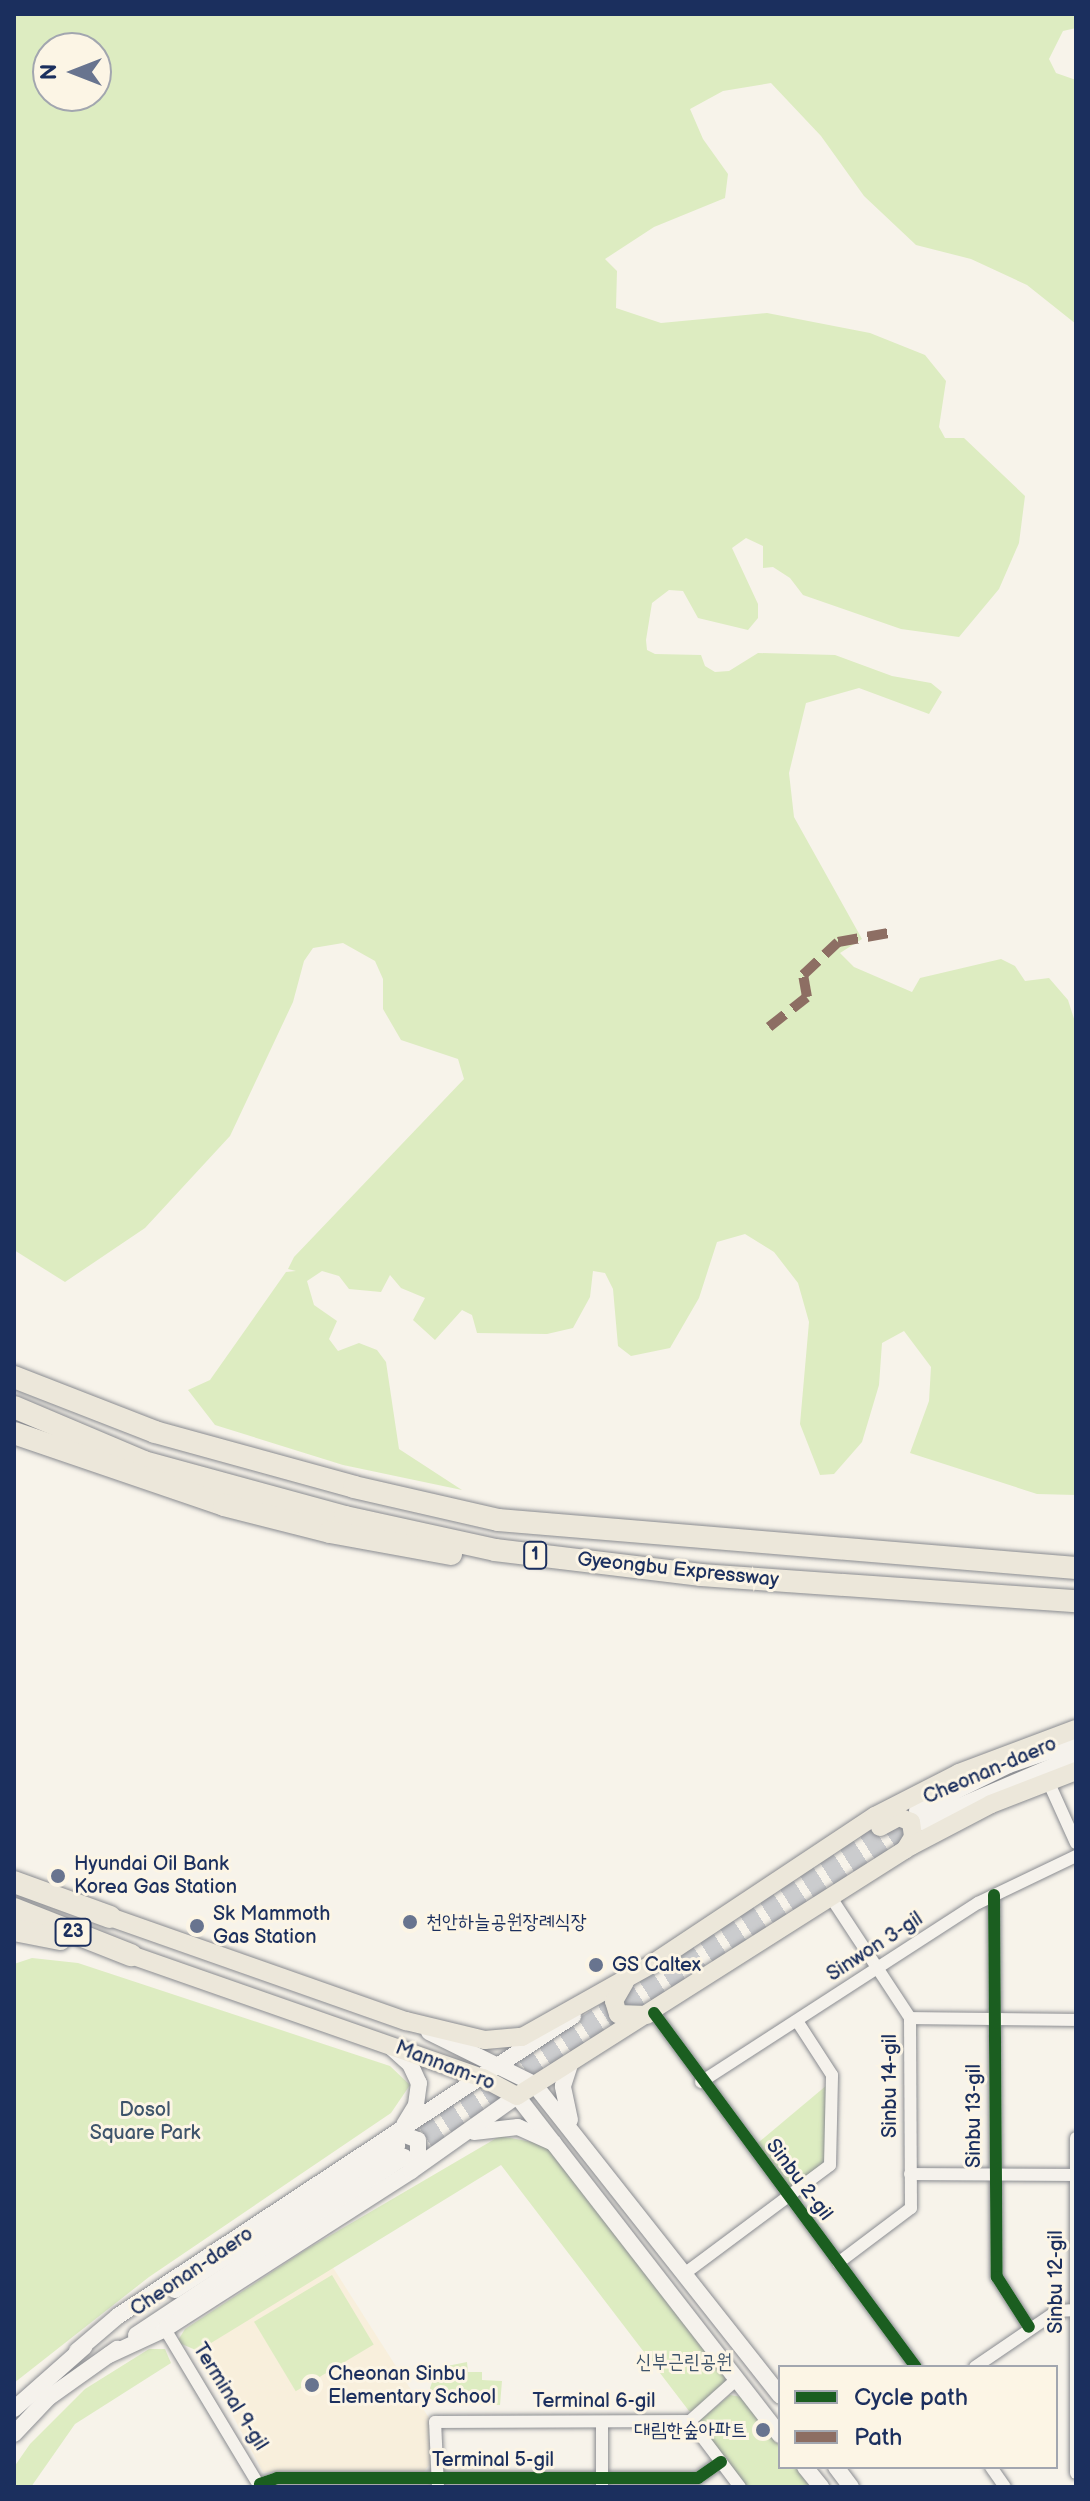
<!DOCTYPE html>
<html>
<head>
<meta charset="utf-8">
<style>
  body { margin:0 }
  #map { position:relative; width:1090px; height:2501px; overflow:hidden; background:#f7f3ea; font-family:"Balsamiq Sans","Poor Story",sans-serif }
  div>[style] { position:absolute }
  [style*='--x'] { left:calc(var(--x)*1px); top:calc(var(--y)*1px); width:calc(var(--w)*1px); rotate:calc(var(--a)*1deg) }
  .built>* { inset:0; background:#f8efdc }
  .green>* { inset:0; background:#ddecc1; transform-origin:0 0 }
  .secondary-tunnel>* { height:16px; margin-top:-8px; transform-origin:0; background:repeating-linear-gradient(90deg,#cbccce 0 16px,transparent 0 24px) }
  .roads { filter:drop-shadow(0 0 2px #8a8c91) drop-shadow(0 0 2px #8a8c91) }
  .street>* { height:12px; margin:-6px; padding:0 6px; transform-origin:6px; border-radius:6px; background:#f5f2ec }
  .secondary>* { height:16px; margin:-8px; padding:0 8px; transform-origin:8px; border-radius:8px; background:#f5f2ec }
  .primary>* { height:18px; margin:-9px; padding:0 9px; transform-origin:9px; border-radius:9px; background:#ece7da }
  .highway>* { height:22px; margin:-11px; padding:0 11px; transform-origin:11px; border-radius:11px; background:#ece7da }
  .quiet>* { height:10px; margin-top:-5px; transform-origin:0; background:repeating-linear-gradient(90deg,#8d6e63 0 20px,transparent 0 30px) }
  .cycleway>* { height:12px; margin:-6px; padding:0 6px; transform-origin:6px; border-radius:6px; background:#1b5e20 }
  .dots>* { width:22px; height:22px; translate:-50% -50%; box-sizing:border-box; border:4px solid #fcf5e5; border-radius:50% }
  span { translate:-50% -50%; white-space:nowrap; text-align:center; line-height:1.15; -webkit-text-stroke:6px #fcf5e5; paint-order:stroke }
  .shield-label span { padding:2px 6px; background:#fcf5e5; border:2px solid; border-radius:6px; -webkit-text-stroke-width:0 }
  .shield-label { font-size:18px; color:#1b2f5e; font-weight:700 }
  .street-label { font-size:20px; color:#1b2f5e }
  .poi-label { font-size:20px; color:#1b2f5e }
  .left { translate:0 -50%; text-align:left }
  .right { translate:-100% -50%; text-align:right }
  .park-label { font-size:20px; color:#3e546b }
  .frame { position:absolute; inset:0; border:16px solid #1b2f5e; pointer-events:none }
  .legend { position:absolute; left:778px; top:2365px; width:280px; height:104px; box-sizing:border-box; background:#fcf5e5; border:2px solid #a2a6af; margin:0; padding:10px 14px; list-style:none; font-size:24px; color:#1b2f5e }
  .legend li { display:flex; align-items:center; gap:16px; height:40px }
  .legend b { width:40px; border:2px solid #a2a6af }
  .north { position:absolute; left:32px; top:32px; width:80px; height:80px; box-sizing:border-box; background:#fcf5e5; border:2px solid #a2a6af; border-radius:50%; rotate:270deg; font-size:22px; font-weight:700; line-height:32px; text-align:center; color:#1b2f5e }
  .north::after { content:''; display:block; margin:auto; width:28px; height:36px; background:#68748f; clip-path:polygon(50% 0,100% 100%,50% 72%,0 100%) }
</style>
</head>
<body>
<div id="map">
  <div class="built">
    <div style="clip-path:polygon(332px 2266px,429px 2418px,430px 2464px,422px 2474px,263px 2472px,198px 2351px)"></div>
  </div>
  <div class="green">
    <div style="clip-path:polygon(evenodd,14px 14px,1076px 14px,1076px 28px,1063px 31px,1049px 59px,1056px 73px,1076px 80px,1076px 324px,1027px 285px,971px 259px,916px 245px,864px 196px,821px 136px,771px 83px,723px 91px,690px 109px,703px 139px,728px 174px,725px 198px,654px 227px,605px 259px,617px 271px,616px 308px,661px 323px,767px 313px,870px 333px,925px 355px,946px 381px,939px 427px,945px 438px,964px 438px,1025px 496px,1019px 543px,999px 589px,959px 637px,901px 629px,803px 595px,790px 578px,773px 567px,763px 568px,763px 546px,746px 538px,732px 548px,758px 604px,758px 618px,748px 630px,698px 618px,683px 591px,669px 590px,652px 603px,646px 640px,647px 650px,655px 654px,701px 655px,705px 666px,715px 672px,729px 671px,758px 653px,835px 655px,892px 676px,931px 683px,942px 692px,929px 714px,859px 688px,806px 703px,789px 773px,794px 817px,862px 939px,840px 953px,854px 967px,912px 992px,920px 978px,1001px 959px,1015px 966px,1025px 981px,1049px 978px,1068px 1000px,1076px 1025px,1076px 1495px,1037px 1494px,910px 1453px,929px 1401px,931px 1367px,904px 1331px,882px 1343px,879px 1385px,862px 1442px,834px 1474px,820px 1475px,800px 1424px,809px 1322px,798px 1283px,774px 1252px,745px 1234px,717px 1242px,699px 1298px,670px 1348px,631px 1356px,618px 1346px,613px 1289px,605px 1273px,593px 1271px,590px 1297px,573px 1328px,547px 1334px,477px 1333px,472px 1315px,462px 1310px,435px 1340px,413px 1320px,425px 1298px,401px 1288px,390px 1275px,381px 1292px,349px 1289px,339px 1276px,322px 1271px,307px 1281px,314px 1305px,337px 1321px,329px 1339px,338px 1351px,359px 1343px,377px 1350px,386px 1362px,399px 1449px,462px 1490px,343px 1465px,215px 1425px,188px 1390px,210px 1380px,286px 1272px,296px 1271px,288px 1269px,294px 1257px,464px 1079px,458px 1059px,401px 1040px,383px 1009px,383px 979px,375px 961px,343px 943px,313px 948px,304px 961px,293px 1002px,230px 1136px,145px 1228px,65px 1282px,14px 1250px,14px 14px,48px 48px,96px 48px,96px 96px,48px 96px,48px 48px)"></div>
    <div style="clip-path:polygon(32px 1958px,78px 1963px,390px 2066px,410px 2085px,391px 2113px,149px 2277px,14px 2383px,14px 1964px)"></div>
    <div style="clip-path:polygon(827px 2085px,826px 2162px,791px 2192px,753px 2147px)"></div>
    <div style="clip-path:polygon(500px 2136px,548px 2145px,725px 2374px,725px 2385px,695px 2412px,689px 2411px,501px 2165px,198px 2351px,177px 2342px,185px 2329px,307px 2249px)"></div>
    <div style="left:332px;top:2275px;width:81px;height:91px;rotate:59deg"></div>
    <div style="clip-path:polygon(149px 2349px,165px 2349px,171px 2363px,75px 2424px,31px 2487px,14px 2487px,14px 2467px,30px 2444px,85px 2389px)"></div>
    <div style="clip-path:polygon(467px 2362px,468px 2372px,482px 2372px,482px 2380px,502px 2381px,500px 2405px,436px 2402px,430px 2388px,437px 2368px)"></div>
    <div style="clip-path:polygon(730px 2395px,742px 2397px,780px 2447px,780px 2467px,795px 2467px,810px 2487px,744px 2487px,698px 2428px,699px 2421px)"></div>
  </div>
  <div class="secondary-tunnel">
    <div style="--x:401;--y:2143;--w:589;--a:-32.93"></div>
    <div style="--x:408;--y:2154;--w:610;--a:-32.88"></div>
  </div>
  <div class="roads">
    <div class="street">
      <div style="--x:1048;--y:1781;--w:68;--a:65.7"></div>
      <div style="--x:994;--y:1895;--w:382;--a:89.6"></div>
      <div style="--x:997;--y:2277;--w:59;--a:57.4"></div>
      <div style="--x:830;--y:1896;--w:146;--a:56.7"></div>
      <div style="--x:910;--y:2018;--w:190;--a:89.7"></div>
      <div style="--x:911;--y:2208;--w:91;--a:143"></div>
      <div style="--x:654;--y:2013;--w:440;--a:53.5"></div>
      <div style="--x:910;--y:2018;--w:166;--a:0.7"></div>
      <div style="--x:701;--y:2082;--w:330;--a:-32.9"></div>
      <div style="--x:978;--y:1903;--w:109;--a:-25.6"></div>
      <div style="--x:1076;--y:2138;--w:335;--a:90"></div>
      <div style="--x:910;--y:2174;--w:166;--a:0.3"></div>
      <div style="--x:684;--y:2274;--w:182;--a:-36.7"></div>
      <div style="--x:830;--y:2165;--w:90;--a:-88.7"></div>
      <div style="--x:832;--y:2075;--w:64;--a:-122.9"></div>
      <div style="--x:165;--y:2329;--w:184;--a:59"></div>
      <div style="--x:975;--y:2367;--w:99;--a:-34.3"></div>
      <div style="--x:1057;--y:2311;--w:19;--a:-3"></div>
      <div style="--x:690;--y:2421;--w:83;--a:52.9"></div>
      <div style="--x:602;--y:2422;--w:65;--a:90"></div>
      <div style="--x:991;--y:2467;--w:24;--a:55"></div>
      <div style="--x:260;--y:2484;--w:18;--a:-19"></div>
      <div style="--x:277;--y:2478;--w:421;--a:0"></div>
      <div style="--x:698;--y:2478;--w:28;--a:-35"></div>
      <div style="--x:438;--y:2487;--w:65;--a:-92.6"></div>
      <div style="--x:435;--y:2422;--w:255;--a:-0.2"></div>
      <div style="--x:690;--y:2421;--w:63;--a:-41.8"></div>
    </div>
    <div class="secondary">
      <div style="--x:917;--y:1810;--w:102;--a:-26.1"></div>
      <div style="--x:1009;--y:1765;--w:71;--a:-18.9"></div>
      <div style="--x:920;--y:1823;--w:170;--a:-23.2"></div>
      <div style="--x:429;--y:2032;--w:117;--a:26.3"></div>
      <div style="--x:534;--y:2084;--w:397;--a:51.7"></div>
      <div style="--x:391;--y:2047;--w:25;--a:42"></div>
      <div style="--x:410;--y:2064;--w:21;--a:65"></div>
      <div style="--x:419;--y:2083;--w:22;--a:98"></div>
      <div style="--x:416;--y:2105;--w:23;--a:121"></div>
      <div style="--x:570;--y:2120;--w:35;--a:-102"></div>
      <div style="--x:563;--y:2086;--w:26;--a:-72"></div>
      <div style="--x:397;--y:2132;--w:22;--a:21"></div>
      <div style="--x:418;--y:2140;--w:17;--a:90"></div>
      <div style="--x:418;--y:2157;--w:16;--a:120"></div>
      <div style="--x:474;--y:2132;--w:44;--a:-6.5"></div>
      <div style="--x:518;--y:2127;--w:39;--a:24"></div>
      <div style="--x:175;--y:2290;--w:265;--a:-33"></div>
      <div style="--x:136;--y:2335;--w:322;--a:-33.6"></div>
      <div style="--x:77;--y:2351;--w:54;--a:-40.5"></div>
      <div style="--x:118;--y:2316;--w:545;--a:-33.4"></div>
      <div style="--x:109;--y:2355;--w:62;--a:-24.9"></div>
      <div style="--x:165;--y:2329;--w:292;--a:-32.7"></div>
      <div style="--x:411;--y:2171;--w:130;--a:-35.3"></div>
      <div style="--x:517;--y:2096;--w:429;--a:52.2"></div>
      <div style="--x:14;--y:2409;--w:94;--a:-41.5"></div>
      <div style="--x:14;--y:2434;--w:50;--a:-46.6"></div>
      <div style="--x:48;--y:2398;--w:85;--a:-35.4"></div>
      <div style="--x:805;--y:2467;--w:26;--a:51"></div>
      <div style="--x:836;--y:2467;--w:25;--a:53"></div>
    </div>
    <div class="primary">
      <div style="--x:880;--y:1827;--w:21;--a:-28"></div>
      <div style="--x:899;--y:1817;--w:13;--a:23"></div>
      <div style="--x:911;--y:1822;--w:15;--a:82"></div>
      <div style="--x:913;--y:1837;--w:15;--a:122"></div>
      <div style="--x:110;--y:1917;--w:314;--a:19.4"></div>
      <div style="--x:406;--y:2021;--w:81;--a:13.5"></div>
      <div style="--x:485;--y:2040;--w:37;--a:-5"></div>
      <div style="--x:522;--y:2037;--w:149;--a:-29.3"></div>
      <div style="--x:652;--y:1964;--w:268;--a:-33.6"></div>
      <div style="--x:875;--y:1816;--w:94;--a:-27.1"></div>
      <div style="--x:959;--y:1773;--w:125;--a:-20.6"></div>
      <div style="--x:131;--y:1955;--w:373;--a:19.3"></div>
      <div style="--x:483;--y:2078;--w:38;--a:28"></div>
      <div style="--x:517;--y:2096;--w:467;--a:-32.4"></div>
      <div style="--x:911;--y:1846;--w:90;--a:-27.7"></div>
      <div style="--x:991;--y:1804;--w:91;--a:-21.2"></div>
      <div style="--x:625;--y:1982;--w:22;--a:120"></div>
      <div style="--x:614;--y:2001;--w:14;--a:73"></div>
      <div style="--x:618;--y:2014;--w:29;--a:2"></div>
    </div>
    <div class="highway">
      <div style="--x:14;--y:1377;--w:151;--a:21.3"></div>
      <div style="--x:155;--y:1432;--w:206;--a:15.4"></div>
      <div style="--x:354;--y:1487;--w:148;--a:12.9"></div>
      <div style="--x:498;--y:1520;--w:580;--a:4.75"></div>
      <div style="--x:14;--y:1407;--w:141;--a:22.9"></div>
      <div style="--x:144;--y:1462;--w:208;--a:15.3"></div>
      <div style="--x:345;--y:1517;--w:154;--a:12.4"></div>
      <div style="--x:495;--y:1550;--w:208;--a:6.9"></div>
      <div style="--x:701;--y:1575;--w:376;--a:4"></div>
      <div style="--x:14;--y:1433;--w:222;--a:18.9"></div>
      <div style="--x:224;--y:1505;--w:109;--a:14.3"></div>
      <div style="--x:330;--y:1532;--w:123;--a:10.3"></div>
      <div style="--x:14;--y:1882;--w:102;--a:20"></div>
      <div style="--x:14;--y:1909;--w:126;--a:21.5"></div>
      <div style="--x:14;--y:1930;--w:47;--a:11.1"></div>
    </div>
  </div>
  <div class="quiet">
    <div style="--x:769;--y:1027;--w:48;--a:-38.3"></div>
    <div style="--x:807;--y:997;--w:22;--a:-100"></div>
    <div style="--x:803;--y:975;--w:48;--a:-43.3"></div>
    <div style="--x:838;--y:942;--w:57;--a:-10.1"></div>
  </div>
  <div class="cycleway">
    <div style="--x:994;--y:1895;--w:382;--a:89.6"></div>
    <div style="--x:997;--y:2277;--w:59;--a:57.4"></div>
    <div style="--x:654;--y:2013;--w:440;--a:53.5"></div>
    <div style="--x:260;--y:2484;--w:18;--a:-19"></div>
    <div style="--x:277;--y:2478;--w:421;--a:0"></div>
    <div style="--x:698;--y:2478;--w:28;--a:-35"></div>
  </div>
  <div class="dots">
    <div style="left:58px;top:1876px;background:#68748f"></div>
    <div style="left:410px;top:1922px;background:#68748f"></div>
    <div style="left:197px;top:1926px;background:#68748f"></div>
    <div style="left:596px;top:1965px;background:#68748f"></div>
    <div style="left:312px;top:2385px;background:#68748f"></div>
    <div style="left:763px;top:2430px;background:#68748f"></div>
  </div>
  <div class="shield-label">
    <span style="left:535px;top:1555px">1</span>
    <span style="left:73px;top:1932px">23</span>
  </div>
  <div class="street-label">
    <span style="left:678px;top:1570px;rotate:6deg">Gyeongbu Expressway</span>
    <span style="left:990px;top:1771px;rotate:-23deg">Cheonan-daero</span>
    <span style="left:875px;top:1947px;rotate:-33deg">Sinwon 3-gil</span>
    <span style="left:445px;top:2066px;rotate:21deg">Mannam-ro</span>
    <span style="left:890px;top:2086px;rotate:-90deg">Sinbu 14-gil</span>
    <span style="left:974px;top:2116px;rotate:-90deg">Sinbu 13-gil</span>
    <span style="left:799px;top:2180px;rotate:53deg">Sinbu 2-gil</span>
    <span style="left:192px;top:2272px;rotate:-34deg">Cheonan-daero</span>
    <span style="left:1056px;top:2282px;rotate:-90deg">Sinbu 12-gil</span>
    <span style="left:230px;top:2397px;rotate:58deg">Terminal 9-gil</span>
    <span style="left:594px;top:2401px">Terminal 6-gil</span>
    <span style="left:493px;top:2460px">Terminal 5-gil</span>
  </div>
  <div class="poi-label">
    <span class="left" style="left:74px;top:1876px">Hyundai Oil Bank<br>Korea Gas Station</span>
    <span class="left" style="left:213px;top:1926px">Sk Mammoth<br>Gas Station</span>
    <span class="left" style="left:426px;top:1922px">천안하늘공원장례식장</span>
    <span class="left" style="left:612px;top:1965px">GS Caltex</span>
    <span class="left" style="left:328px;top:2386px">Cheonan Sinbu<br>Elementary School</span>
    <span class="right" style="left:747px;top:2430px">대림한숲아파트</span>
  </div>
  <div class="park-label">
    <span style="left:145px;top:2122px">Dosol<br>Square Park</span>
    <span style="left:684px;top:2362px">신부근린공원</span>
  </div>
  <div class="frame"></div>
  <ul class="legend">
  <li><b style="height:10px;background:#1b5e20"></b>Cycle path</li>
  <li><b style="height:10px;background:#8d6e63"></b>Path</li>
  </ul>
  <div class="north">N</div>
</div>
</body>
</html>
